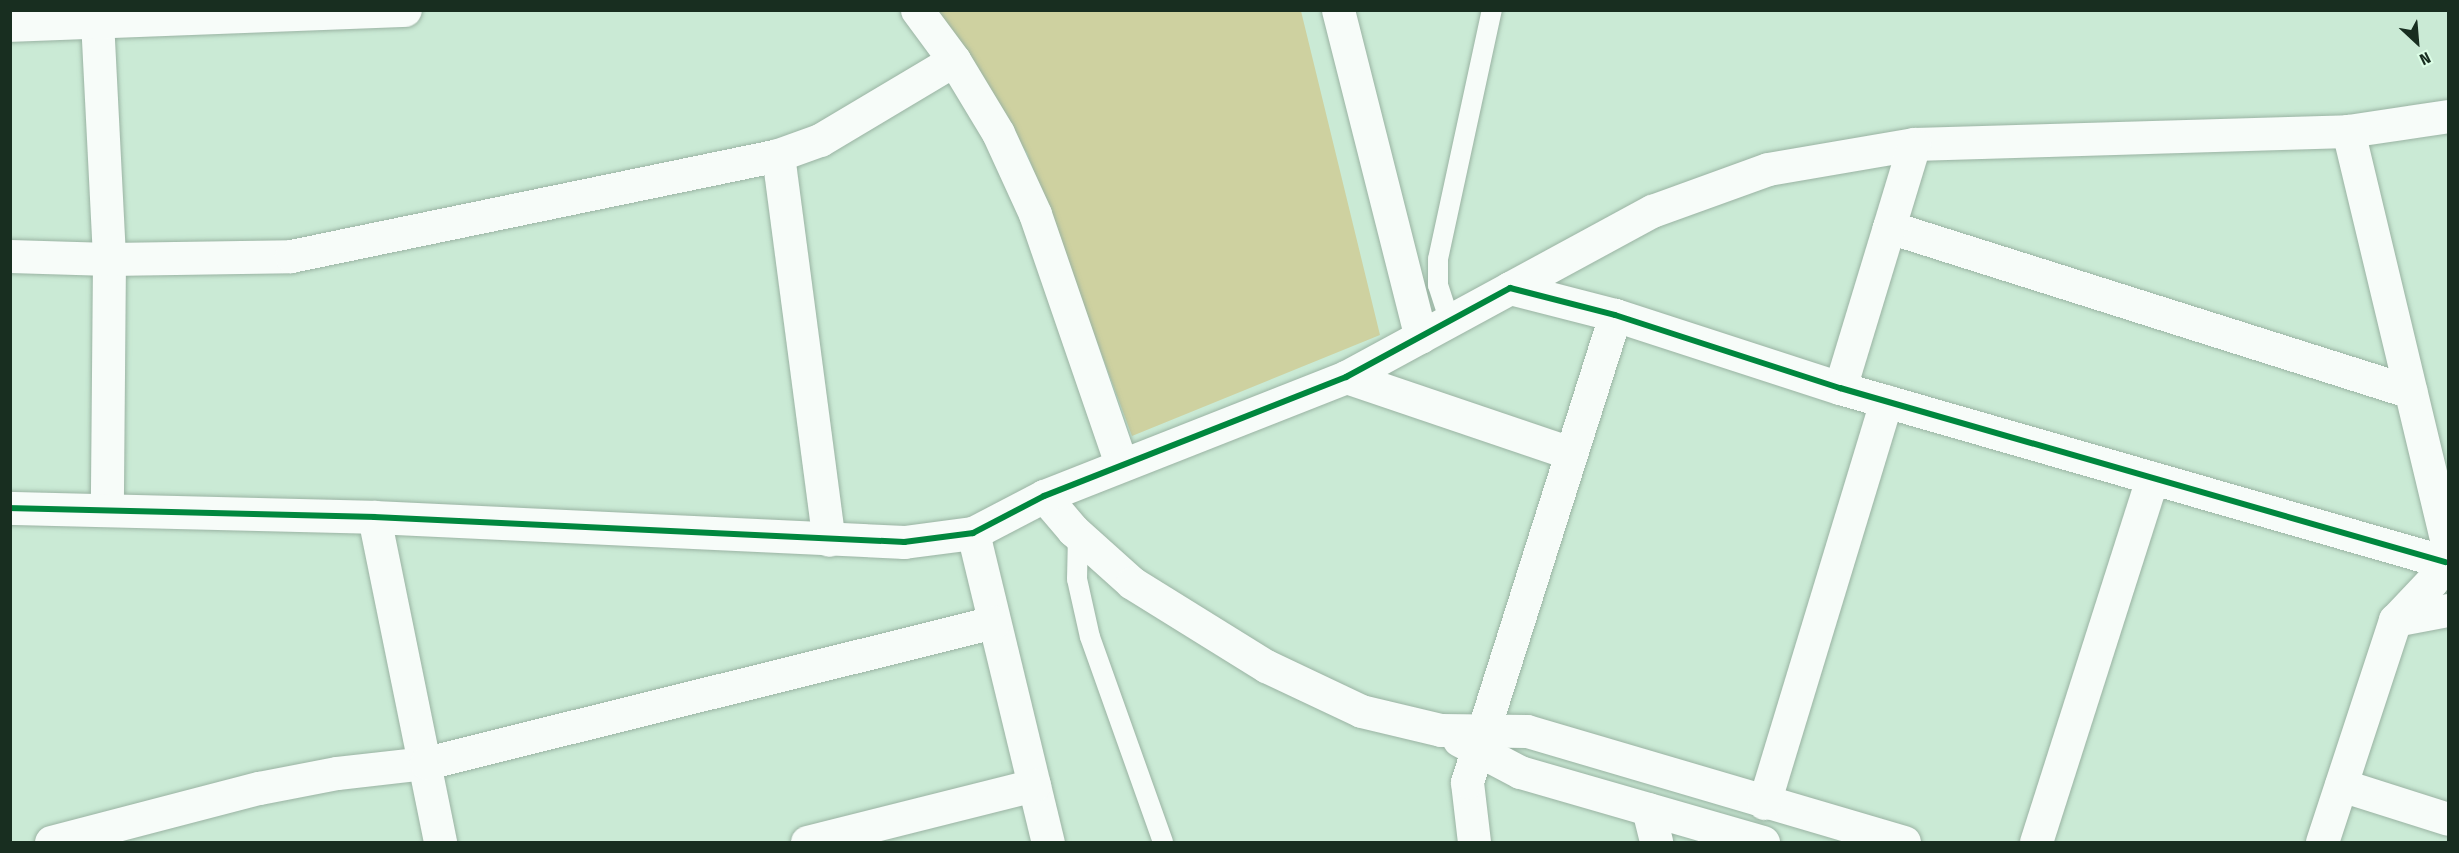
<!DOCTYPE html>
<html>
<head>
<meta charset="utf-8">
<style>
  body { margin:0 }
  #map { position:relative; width:2459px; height:853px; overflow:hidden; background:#caead5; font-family:"Fira Sans Condensed",sans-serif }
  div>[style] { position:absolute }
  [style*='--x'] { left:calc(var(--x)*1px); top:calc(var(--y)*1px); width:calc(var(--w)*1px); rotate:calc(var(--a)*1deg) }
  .green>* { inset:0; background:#ced1a0 }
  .roads { filter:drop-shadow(0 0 2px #9ab3a3) drop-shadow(0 0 2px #9ab3a3) }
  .lane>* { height:20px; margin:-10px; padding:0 10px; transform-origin:10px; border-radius:10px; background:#f7fcf9 }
  .street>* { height:33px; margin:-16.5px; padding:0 16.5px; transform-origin:16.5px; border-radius:16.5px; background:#f7fcf9 }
  .cycleway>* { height:6px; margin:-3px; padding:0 3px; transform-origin:3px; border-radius:3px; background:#00873e }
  span { translate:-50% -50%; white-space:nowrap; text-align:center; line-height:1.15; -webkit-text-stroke:4.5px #dcfee6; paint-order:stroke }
  .frame { position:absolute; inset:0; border:12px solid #182e20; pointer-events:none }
  .north { position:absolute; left:2387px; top:12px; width:60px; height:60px; -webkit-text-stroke:4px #dcfee6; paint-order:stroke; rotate:154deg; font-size:16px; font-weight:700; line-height:24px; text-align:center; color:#182e20 }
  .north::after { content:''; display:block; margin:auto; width:21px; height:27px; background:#182e20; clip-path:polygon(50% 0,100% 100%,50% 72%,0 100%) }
</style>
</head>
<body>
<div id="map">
  <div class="green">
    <div style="clip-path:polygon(931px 11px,1301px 11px,1380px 335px,1132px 436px,1027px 153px)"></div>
  </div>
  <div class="roads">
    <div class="lane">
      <div style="--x:1450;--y:322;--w:39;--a:-108"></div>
      <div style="--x:1438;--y:285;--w:26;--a:-90"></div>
      <div style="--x:1438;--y:259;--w:255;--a:-77.8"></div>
      <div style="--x:1078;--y:535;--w:44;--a:91.3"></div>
      <div style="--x:1077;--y:579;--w:59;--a:77.4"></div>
      <div style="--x:1090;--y:637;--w:218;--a:70.4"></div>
    </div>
    <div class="street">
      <div style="--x:917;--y:10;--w:62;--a:53.5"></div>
      <div style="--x:954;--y:60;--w:85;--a:58.9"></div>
      <div style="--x:998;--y:133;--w:89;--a:65.4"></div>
      <div style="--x:1035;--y:214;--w:264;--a:71"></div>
      <div style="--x:1338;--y:10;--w:337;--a:75.8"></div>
      <div style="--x:97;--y:20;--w:239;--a:87.1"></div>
      <div style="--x:109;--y:259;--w:251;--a:90.5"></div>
      <div style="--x:10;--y:25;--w:395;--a:-2.2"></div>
      <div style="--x:778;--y:155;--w:388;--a:82.5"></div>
      <div style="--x:1889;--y:227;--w:547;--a:17.54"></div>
      <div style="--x:10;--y:256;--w:99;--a:1.7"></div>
      <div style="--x:109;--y:259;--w:182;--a:-0.9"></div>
      <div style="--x:291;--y:256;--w:497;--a:-11.7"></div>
      <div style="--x:778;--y:155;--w:45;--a:-19.7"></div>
      <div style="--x:820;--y:140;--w:156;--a:-30.8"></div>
      <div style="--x:1510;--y:288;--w:162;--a:-28.5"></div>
      <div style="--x:1652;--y:211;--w:123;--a:-19.9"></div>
      <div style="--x:1768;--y:169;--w:148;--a:-9.7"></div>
      <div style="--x:1914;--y:144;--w:434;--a:-1.7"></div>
      <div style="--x:2348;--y:131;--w:101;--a:-8.5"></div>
      <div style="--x:1346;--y:377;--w:237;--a:18.7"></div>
      <div style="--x:1840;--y:388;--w:255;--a:-73.1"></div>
      <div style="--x:1044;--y:496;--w:45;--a:49.5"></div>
      <div style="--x:1073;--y:530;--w:79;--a:41.9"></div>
      <div style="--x:1132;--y:583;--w:158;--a:31.8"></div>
      <div style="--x:1266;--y:666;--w:105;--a:25.3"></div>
      <div style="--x:1361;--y:711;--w:82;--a:13.4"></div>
      <div style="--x:1441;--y:730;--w:86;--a:0.7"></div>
      <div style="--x:1527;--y:731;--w:393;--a:16.4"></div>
      <div style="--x:10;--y:508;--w:364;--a:1.4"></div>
      <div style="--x:374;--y:517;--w:531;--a:2.7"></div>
      <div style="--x:904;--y:542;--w:70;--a:-7.4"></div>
      <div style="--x:973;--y:533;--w:80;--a:-27.5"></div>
      <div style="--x:1044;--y:496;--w:325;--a:-21.5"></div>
      <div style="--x:1346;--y:377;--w:187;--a:-28.5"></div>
      <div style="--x:1510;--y:288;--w:108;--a:14.4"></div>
      <div style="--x:1615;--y:315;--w:237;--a:18"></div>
      <div style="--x:1840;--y:388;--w:630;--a:16.05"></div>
      <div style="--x:374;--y:517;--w:332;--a:78.5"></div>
      <div style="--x:973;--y:533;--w:318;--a:76.4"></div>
      <div style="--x:2395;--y:620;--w:54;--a:-10.7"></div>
      <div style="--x:1459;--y:740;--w:69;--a:27.7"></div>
      <div style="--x:1520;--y:772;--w:253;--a:16.1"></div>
      <div style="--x:2341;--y:785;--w:112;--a:17.6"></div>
      <div style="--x:1764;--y:803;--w:420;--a:-73.1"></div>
      <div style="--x:1648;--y:809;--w:34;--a:76"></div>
      <div style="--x:51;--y:842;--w:215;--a:-14.6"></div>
      <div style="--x:259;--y:788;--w:79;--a:-10.9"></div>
      <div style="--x:337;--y:773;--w:90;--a:-6.4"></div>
      <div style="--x:426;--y:763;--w:585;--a:-13.94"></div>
      <div style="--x:807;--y:842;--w:234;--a:-14.1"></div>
      <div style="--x:1474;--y:842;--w:60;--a:-96.7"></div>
      <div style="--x:1467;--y:782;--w:490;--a:-72.4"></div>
      <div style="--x:2036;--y:842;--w:382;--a:-72.3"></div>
      <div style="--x:2322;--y:842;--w:234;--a:-71.8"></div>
      <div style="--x:2395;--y:620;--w:54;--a:-46.5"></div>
      <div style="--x:2432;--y:581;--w:23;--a:-56"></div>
      <div style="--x:2445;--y:562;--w:19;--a:-84"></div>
      <div style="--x:2447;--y:543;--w:424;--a:-103.5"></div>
    </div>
  </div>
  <div class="cycleway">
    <div style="--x:10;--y:508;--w:364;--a:1.4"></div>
    <div style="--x:374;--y:517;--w:531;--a:2.7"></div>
    <div style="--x:904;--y:542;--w:70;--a:-7.4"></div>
    <div style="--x:973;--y:533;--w:80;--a:-27.5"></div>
    <div style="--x:1044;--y:496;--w:325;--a:-21.5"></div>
    <div style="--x:1346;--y:377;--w:187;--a:-28.5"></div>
    <div style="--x:1510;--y:288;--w:108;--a:14.4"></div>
    <div style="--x:1615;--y:315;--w:237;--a:18"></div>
    <div style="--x:1840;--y:388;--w:630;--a:16.05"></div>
  </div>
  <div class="frame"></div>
  <div class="north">N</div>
</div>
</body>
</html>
